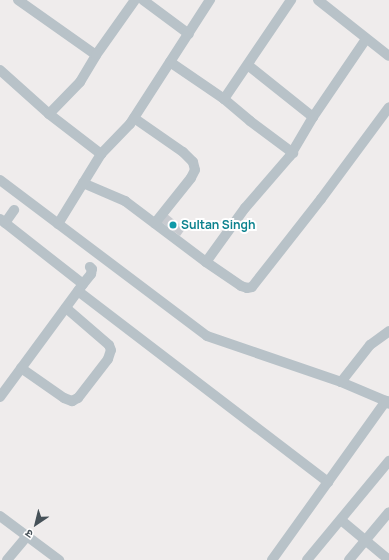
<!DOCTYPE html>
<html>
<head>
<meta charset="utf-8">
<style>
  body { margin:0 }
  #map { position:relative; width:389px; height:560px; overflow:hidden; background:#efecec; font-family:Manrope,"Noto Sans Devanagari",sans-serif }
  div>[style] { position:absolute }
  [style*='--x'] { left:calc(var(--x)*1px); top:calc(var(--y)*1px); width:calc(var(--w)*1px); rotate:calc(var(--a)*1deg) }
  .building>* { inset:0; background:#c7cacf }
  .minor>* { height:10px; margin:-5px; padding:0 5px; transform-origin:5px; border-radius:5px; background:#b8c2c8 }
  .dots>* { width:11px; height:11px; translate:-50% -50%; box-sizing:border-box; border:2px solid #fff; border-radius:50% }
  span { translate:-50% -50%; white-space:nowrap; text-align:center; line-height:1.15; -webkit-text-stroke:4px #fff; paint-order:stroke }
  .culture-label { font-size:12px; color:#0d838f; font-weight:700 }
  .left { translate:0 -50%; text-align:left }
  .north { position:absolute; left:16px; top:504px; width:40px; height:40px; -webkit-text-stroke:3px #fff; paint-order:stroke; rotate:215deg; font-size:11px; font-weight:700; line-height:16px; text-align:center; color:#465158 }
  .north::after { content:''; display:block; margin:auto; width:14px; height:18px; background:#465158; clip-path:polygon(50% 0,100% 100%,50% 72%,0 100%) }
</style>
</head>
<body>
<div id="map">
  <div class="building">
    <div style="clip-path:polygon(167px 214px,185px 229px,180px 236px,161px 222px)"></div>
  </div>
  <div class="minor">
    <div style="--x:18;--y:0;--w:95;--a:35.2"></div>
    <div style="--x:143;--y:0;--w:57;--a:36.5"></div>
    <div style="--x:318;--y:0;--w:90;--a:38.3"></div>
    <div style="--x:170;--y:62;--w:65;--a:34.4"></div>
    <div style="--x:224;--y:99;--w:34;--a:40"></div>
    <div style="--x:250;--y:121;--w:54;--a:36.7"></div>
    <div style="--x:249;--y:66;--w:82;--a:38.6"></div>
    <div style="--x:0;--y:70;--w:66;--a:41.9"></div>
    <div style="--x:49;--y:114;--w:66;--a:37.6"></div>
    <div style="--x:224;--y:99;--w:120;--a:-55.9"></div>
    <div style="--x:49;--y:114;--w:45;--a:-45.9"></div>
    <div style="--x:80;--y:82;--w:31;--a:-59"></div>
    <div style="--x:96;--y:55;--w:67;--a:-54.7"></div>
    <div style="--x:134;--y:118;--w:60;--a:34.8"></div>
    <div style="--x:183;--y:152;--w:14;--a:45"></div>
    <div style="--x:193;--y:162;--w:8;--a:76"></div>
    <div style="--x:195;--y:170;--w:9;--a:117"></div>
    <div style="--x:191;--y:178;--w:58;--a:128.7"></div>
    <div style="--x:0;--y:180;--w:259;--a:37"></div>
    <div style="--x:207;--y:336;--w:142;--a:18.9"></div>
    <div style="--x:341;--y:382;--w:49;--a:22.9"></div>
    <div style="--x:83;--y:183;--w:46;--a:23.2"></div>
    <div style="--x:125;--y:201;--w:101;--a:37"></div>
    <div style="--x:206;--y:262;--w:42;--a:34.4"></div>
    <div style="--x:241;--y:286;--w:6;--a:18"></div>
    <div style="--x:247;--y:288;--w:5;--a:-11"></div>
    <div style="--x:252;--y:287;--w:112;--a:-51.9"></div>
    <div style="--x:321;--y:199;--w:114;--a:-53.5"></div>
    <div style="--x:0;--y:219;--w:105;--a:38.1"></div>
    <div style="--x:5;--y:223;--w:16;--a:-55"></div>
    <div style="--x:58;--y:224;--w:82;--a:-58.4"></div>
    <div style="--x:101;--y:154;--w:42;--a:-46"></div>
    <div style="--x:130;--y:124;--w:148;--a:-57.2"></div>
    <div style="--x:206;--y:262;--w:67;--a:-54.2"></div>
    <div style="--x:245;--y:208;--w:69;--a:-49.1"></div>
    <div style="--x:290;--y:156;--w:45;--a:-59.5"></div>
    <div style="--x:313;--y:117;--w:94;--a:-55.8"></div>
    <div style="--x:78;--y:291;--w:315;--a:37.4"></div>
    <div style="--x:21;--y:368;--w:52;--a:34.9"></div>
    <div style="--x:64;--y:398;--w:9;--a:21"></div>
    <div style="--x:72;--y:401;--w:7;--a:-27"></div>
    <div style="--x:78;--y:398;--w:49;--a:-52.4"></div>
    <div style="--x:108;--y:359;--w:9;--a:-72"></div>
    <div style="--x:111;--y:350;--w:5;--a:-112"></div>
    <div style="--x:109;--y:345;--w:57;--a:-139.3"></div>
    <div style="--x:341;--y:382;--w:47;--a:-51.9"></div>
    <div style="--x:370;--y:345;--w:24;--a:-36"></div>
    <div style="--x:0;--y:397;--w:140;--a:-53.7"></div>
    <div style="--x:83;--y:284;--w:13;--a:-51"></div>
    <div style="--x:91;--y:274;--w:5;--a:-79"></div>
    <div style="--x:92;--y:269;--w:3;--a:-135"></div>
    <div style="--x:0;--y:516;--w:74;--a:36.7"></div>
    <div style="--x:341;--y:520;--w:62;--a:39.8"></div>
    <div style="--x:7;--y:560;--w:31;--a:-50"></div>
    <div style="--x:272;--y:560;--w:196;--a:-54.4"></div>
    <div style="--x:386;--y:401;--w:4;--a:45"></div>
    <div style="--x:307;--y:560;--w:129;--a:-50.4"></div>
    <div style="--x:349;--y:560;--w:62;--a:-50.2"></div>
  </div>
  <div class="dots">
    <div style="left:173px;top:225px;background:#0f9aa8"></div>
  </div>
  <div class="culture-label">
    <span class="left" style="left:181px;top:225px">Sultan Singh</span>
  </div>
  <div class="north">उ</div>
</div>
</body>
</html>
